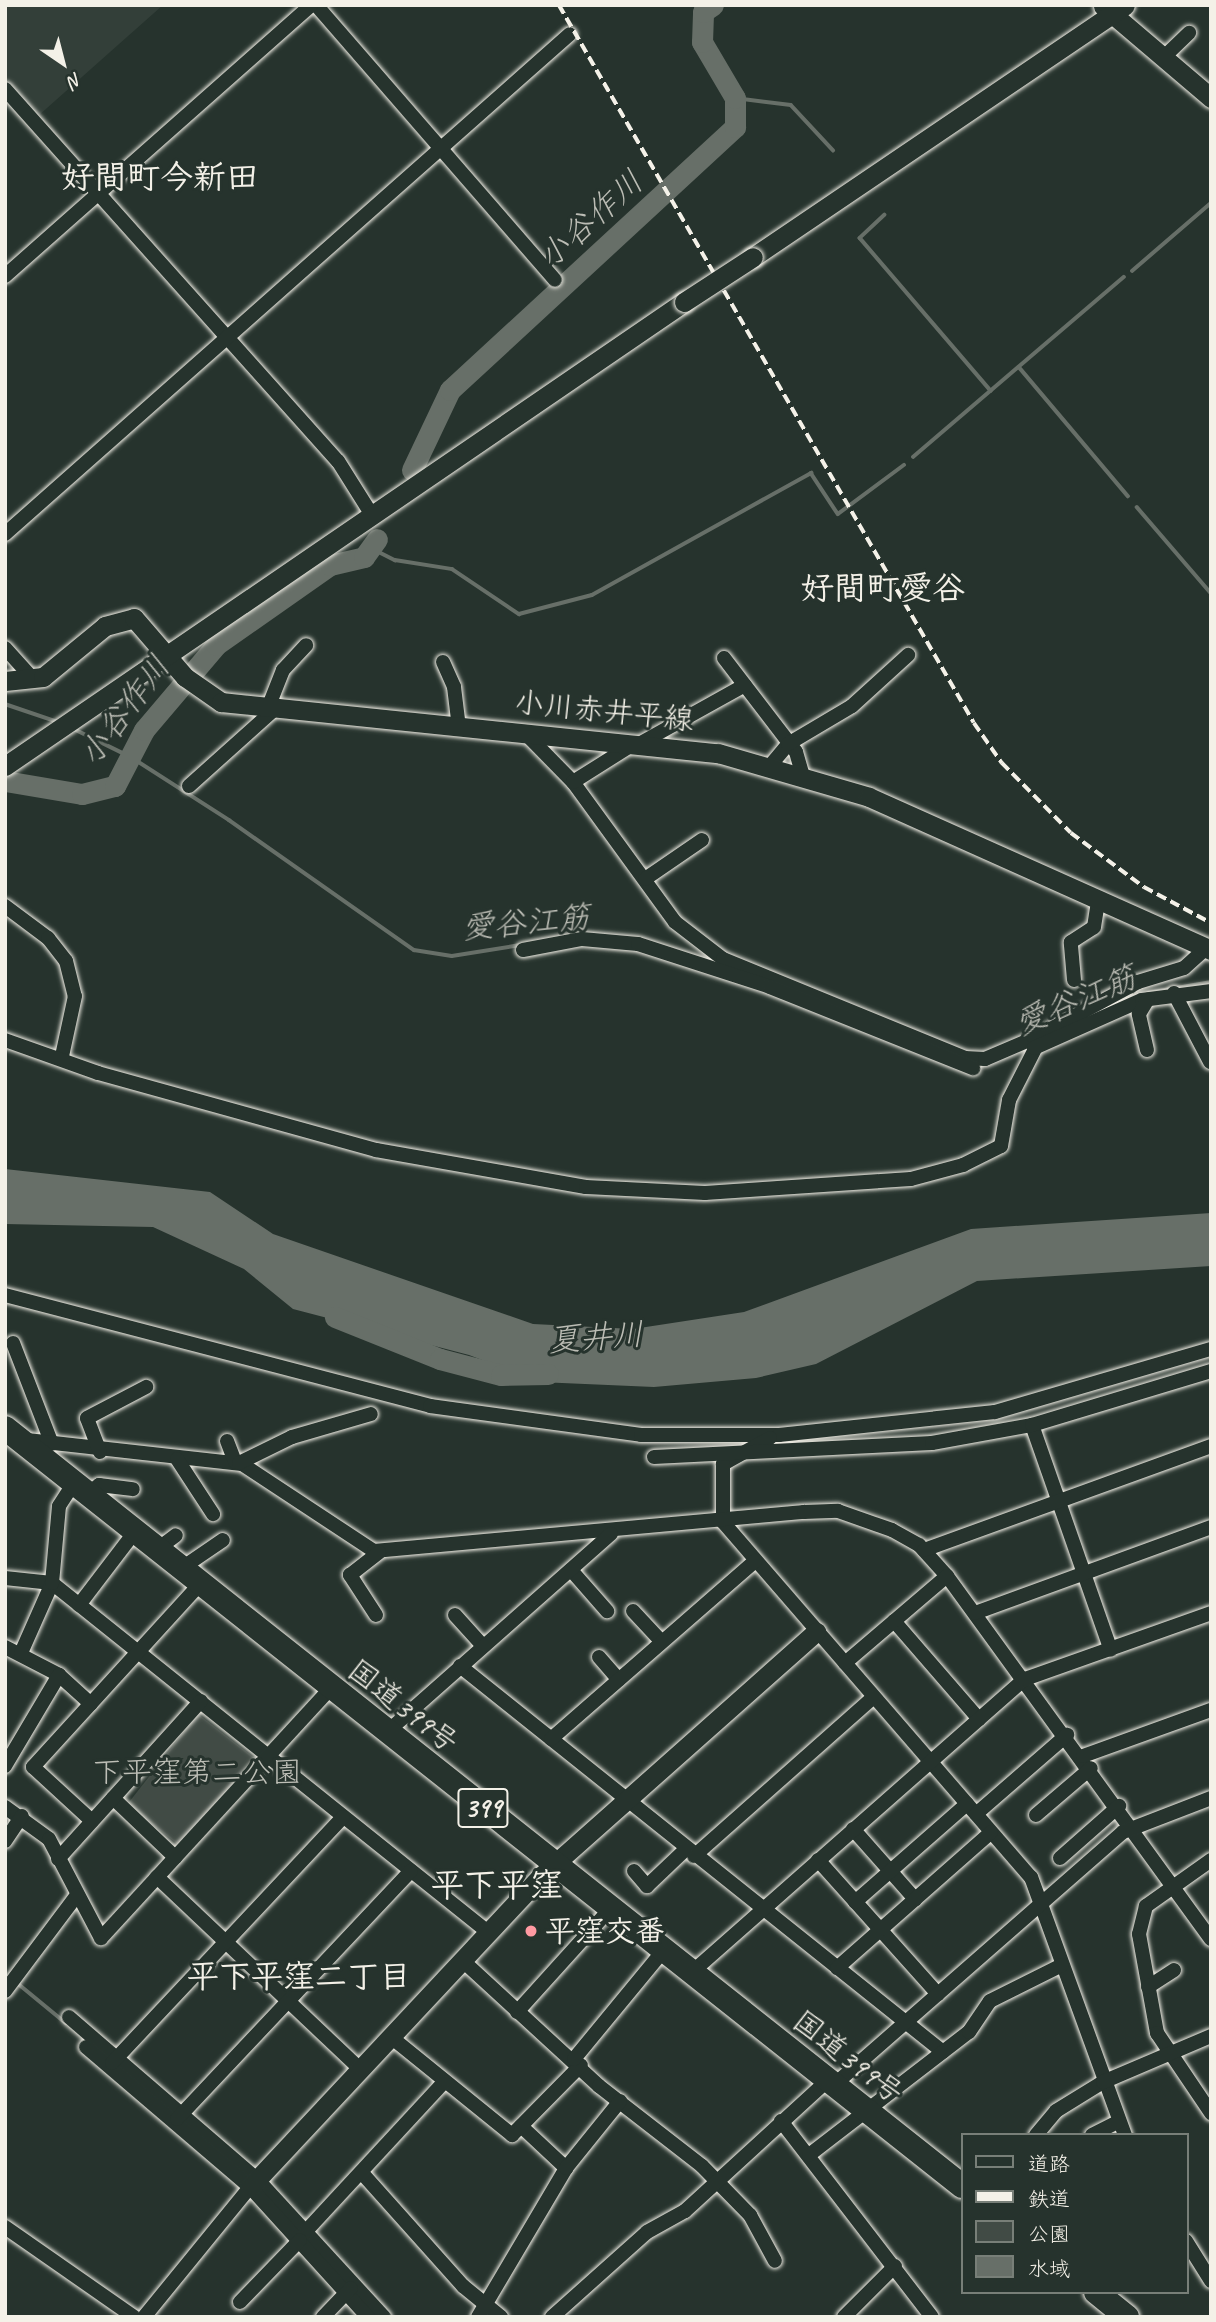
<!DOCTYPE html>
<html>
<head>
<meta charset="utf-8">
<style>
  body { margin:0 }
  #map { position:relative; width:1216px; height:2322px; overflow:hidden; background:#26332d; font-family:Caveat,"Klee One",sans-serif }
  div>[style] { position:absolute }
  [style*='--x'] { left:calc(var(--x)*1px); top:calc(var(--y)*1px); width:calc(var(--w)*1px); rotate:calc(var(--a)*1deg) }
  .built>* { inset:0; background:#333f39 }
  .green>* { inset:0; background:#414b45; transform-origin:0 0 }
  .water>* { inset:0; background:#676f68 }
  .stream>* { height:3.5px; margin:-1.75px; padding:0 1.75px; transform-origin:1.75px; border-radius:1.75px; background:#676f68 }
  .river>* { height:21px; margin:-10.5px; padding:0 10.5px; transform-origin:10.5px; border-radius:10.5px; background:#676f68 }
  .roads { filter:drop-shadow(0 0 2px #f4f1e8) drop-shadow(0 0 2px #f4f1e8) }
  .street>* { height:14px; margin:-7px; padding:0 7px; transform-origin:7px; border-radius:7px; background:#26332d }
  .secondary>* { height:19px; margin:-9.5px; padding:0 9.5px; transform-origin:9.5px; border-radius:9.5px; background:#26332d }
  .highway>* { height:24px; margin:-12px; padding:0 12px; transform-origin:12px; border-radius:12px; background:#26332d }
  .rail>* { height:3.5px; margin-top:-1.75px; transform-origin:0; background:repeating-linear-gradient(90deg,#f4f1e8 0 10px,transparent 0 15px) }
  .bridges { filter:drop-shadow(0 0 2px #f4f1e8) drop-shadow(0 0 2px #f4f1e8) }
  .secondary-bridge>* { height:19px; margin:-9.5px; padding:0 9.5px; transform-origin:9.5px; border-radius:9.5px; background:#26332d }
  .dots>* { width:19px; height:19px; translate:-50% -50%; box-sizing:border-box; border:4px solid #26332d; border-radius:50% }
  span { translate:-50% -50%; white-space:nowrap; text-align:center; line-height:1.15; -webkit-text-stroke:6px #26332d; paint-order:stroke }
  .shield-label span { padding:2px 5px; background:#26332d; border:2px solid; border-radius:5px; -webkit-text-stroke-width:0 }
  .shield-label { font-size:28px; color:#f4f1e8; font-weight:700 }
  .street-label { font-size:30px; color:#f4f1e8 }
  .park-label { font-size:30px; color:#bebfb7 }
  .poi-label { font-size:30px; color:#f4f1e8; font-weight:700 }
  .left { translate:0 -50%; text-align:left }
  .water-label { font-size:32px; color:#bcbdb5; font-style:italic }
  .neighbourhood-label { font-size:32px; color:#f4f1e8; font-weight:700 }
  .quarter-label { font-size:33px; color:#f4f1e8; font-weight:700 }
  .frame { position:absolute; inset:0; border:7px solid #f4f1e8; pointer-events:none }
  .legend { position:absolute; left:961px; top:2133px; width:228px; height:161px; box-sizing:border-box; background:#26332d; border:2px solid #787f78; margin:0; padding:9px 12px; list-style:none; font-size:21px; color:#f4f1e8 }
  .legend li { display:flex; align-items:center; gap:14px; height:35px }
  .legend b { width:35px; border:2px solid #787f78 }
  .north { position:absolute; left:28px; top:28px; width:70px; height:70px; -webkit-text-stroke:5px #26332d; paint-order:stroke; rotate:145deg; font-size:19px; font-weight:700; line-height:28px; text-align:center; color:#f4f1e8 }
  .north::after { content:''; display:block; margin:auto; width:24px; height:32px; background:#f4f1e8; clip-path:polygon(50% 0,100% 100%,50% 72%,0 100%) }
</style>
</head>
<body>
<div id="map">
  <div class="built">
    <div style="clip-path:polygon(5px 5px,163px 5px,38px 116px,5px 77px)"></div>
  </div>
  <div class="green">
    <div style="left:198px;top:1714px;width:76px;height:115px;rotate:38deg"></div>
  </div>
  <div class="water">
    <div style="clip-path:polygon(5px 1169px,210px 1192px,273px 1234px,533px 1324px,633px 1329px,744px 1312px,971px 1229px,1211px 1213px,1211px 1266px,977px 1281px,816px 1364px,756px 1378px,654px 1387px,539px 1382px,469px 1355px,293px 1309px,244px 1269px,153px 1227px,5px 1224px)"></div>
  </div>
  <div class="stream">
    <div style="--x:735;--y:98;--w:56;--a:7.1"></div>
    <div style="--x:791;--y:105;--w:62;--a:47"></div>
    <div style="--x:885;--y:215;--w:34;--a:137"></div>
    <div style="--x:860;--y:238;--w:201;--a:49.4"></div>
    <div style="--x:1132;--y:271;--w:104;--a:-40.7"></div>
    <div style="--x:1019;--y:367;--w:169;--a:49.8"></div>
    <div style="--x:913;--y:457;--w:277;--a:-40.5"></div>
    <div style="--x:1137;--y:507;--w:113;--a:49.3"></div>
    <div style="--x:373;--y:549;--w:25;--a:27"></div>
    <div style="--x:395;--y:560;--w:58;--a:9"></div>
    <div style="--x:452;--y:569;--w:81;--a:33.9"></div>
    <div style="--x:519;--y:614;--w:75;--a:-14.6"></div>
    <div style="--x:592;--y:595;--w:251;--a:-29.1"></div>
    <div style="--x:811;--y:473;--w:49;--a:56.6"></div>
    <div style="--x:838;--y:514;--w:82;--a:-36.6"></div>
    <div style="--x:5;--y:704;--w:56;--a:18.8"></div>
    <div style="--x:72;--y:728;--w:66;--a:26.2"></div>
    <div style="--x:131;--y:757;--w:117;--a:32.7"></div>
    <div style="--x:229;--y:820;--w:226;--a:35.1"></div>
    <div style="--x:414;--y:950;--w:38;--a:9"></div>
    <div style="--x:452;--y:956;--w:70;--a:-9.1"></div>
    <div style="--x:1148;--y:993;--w:64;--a:-9.9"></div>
    <div style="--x:15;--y:1981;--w:66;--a:39.5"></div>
  </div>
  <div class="river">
    <div style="--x:412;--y:470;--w:89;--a:-64.6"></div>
    <div style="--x:450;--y:390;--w:388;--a:-42.7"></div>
    <div style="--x:735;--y:127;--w:29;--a:-90"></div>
    <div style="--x:735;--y:98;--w:65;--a:-120.5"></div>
    <div style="--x:702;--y:42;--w:30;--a:-88"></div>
    <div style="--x:703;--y:12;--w:12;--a:-35"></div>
    <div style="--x:5;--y:781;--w:78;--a:9.6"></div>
    <div style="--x:82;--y:794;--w:34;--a:-14"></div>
    <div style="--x:115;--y:786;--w:63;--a:-62.6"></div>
    <div style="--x:144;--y:730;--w:111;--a:-49.7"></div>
    <div style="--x:216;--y:645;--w:139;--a:-35.1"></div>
    <div style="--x:330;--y:565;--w:35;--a:-13"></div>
    <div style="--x:364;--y:557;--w:22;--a:-54"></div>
    <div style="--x:335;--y:1317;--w:113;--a:21.8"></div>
    <div style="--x:440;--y:1359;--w:63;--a:14.7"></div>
    <div style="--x:501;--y:1375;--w:47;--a:-1.2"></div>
  </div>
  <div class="roads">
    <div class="street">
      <div style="--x:316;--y:5;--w:364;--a:49"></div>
      <div style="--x:1164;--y:57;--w:35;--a:-44"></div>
      <div style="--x:5;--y:89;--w:499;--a:48.2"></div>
      <div style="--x:338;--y:461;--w:64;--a:57.8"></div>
      <div style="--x:5;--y:276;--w:409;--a:-41.5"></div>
      <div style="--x:5;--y:534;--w:754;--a:-41.51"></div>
      <div style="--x:5;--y:648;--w:43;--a:47.8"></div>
      <div style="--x:724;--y:658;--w:118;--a:52.5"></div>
      <div style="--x:796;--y:752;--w:26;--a:74"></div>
      <div style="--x:443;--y:662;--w:27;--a:66"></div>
      <div style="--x:454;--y:687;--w:39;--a:83"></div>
      <div style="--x:268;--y:708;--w:41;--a:-68.5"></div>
      <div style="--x:283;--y:670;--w:34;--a:-47"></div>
      <div style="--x:524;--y:732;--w:70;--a:45.6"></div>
      <div style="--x:573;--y:782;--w:173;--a:53.9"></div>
      <div style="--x:675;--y:922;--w:61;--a:37.6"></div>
      <div style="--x:723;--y:959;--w:261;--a:22.2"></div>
      <div style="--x:965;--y:1058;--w:20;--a:3"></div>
      <div style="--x:985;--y:1059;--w:53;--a:-23.2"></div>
      <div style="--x:1034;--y:1038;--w:118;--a:-28.3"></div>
      <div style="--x:1138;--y:982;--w:48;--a:-16.9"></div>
      <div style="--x:1184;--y:968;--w:28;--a:-42"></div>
      <div style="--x:639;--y:744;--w:121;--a:-29.1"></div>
      <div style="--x:769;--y:767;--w:30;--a:-50"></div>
      <div style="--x:788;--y:744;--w:74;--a:-30.7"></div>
      <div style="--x:852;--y:706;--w:76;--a:-42.3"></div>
      <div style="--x:573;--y:782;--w:73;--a:-32.2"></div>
      <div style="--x:189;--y:786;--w:117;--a:-41.9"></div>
      <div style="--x:645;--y:879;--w:69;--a:-34.4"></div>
      <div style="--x:5;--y:906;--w:54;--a:36.7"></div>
      <div style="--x:48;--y:938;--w:29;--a:52"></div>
      <div style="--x:66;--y:961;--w:36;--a:76"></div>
      <div style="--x:75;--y:996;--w:61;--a:102.2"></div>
      <div style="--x:523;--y:950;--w:60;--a:-10.6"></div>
      <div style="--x:582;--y:939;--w:56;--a:5.1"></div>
      <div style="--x:638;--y:944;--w:139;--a:18"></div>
      <div style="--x:770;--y:987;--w:219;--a:21.8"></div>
      <div style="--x:1074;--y:980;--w:38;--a:-95"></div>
      <div style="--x:1071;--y:942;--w:27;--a:-33"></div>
      <div style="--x:1094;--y:927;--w:25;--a:-81"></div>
      <div style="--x:1174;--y:993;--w:78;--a:62.4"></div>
      <div style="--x:5;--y:1040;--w:99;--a:19.5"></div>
      <div style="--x:98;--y:1073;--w:288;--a:15.5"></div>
      <div style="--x:376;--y:1150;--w:213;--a:10"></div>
      <div style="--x:586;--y:1187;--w:119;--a:2.9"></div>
      <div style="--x:705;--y:1193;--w:206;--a:-3.9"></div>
      <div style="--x:911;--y:1179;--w:54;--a:-15.1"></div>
      <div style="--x:963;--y:1165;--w:42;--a:-26.6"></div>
      <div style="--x:1001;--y:1146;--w:47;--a:-80.1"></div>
      <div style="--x:1009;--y:1100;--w:59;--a:-63"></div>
      <div style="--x:1034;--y:1048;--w:118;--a:-24"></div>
      <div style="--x:1142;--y:1000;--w:70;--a:-7.4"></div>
      <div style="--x:1147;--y:1050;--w:37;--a:-103"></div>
      <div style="--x:1139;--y:1014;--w:17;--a:-59"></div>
      <div style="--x:5;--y:1295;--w:439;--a:14.6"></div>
      <div style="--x:430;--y:1406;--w:213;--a:7.8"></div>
      <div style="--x:641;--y:1435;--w:138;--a:0"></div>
      <div style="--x:779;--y:1435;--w:217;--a:-6.1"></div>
      <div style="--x:995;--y:1412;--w:225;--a:-16.3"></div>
      <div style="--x:13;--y:1343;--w:108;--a:68.9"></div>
      <div style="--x:1032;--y:1425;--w:238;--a:70.7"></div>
      <div style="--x:770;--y:1438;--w:54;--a:151"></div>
      <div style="--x:723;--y:1464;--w:58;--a:90"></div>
      <div style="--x:723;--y:1522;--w:470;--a:49.1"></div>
      <div style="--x:1031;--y:1877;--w:275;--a:70"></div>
      <div style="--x:27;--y:1440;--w:216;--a:6.4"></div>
      <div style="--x:242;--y:1464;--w:158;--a:33.4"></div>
      <div style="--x:374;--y:1551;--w:432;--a:-5.2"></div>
      <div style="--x:804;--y:1512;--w:34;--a:-2"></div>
      <div style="--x:838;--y:1511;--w:57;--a:19.4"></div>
      <div style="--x:892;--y:1530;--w:31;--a:29"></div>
      <div style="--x:919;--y:1545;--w:42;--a:47.9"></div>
      <div style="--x:947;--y:1576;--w:449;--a:54"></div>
      <div style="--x:227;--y:1441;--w:22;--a:69"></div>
      <div style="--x:100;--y:1452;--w:36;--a:-111"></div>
      <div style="--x:87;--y:1418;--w:67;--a:-27.7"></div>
      <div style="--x:654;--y:1457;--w:278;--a:-2.9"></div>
      <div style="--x:932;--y:1443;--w:102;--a:-10.2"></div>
      <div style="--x:1032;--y:1425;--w:187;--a:-16.8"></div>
      <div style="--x:177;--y:1459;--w:66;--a:56.8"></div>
      <div style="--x:239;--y:1463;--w:59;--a:-26.1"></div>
      <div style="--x:292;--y:1437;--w:82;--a:-16.2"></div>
      <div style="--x:85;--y:1496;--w:18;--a:-38"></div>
      <div style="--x:99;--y:1485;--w:34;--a:7"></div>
      <div style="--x:924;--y:1550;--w:305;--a:-19.9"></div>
      <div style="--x:155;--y:1551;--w:26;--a:-37"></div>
      <div style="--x:179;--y:1570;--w:53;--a:-34.3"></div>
      <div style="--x:571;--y:1570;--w:55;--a:48.7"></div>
      <div style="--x:5;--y:1578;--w:47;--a:6.1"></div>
      <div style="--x:52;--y:1583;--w:558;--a:38.68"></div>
      <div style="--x:79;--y:1605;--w:89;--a:-52.7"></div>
      <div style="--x:633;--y:1611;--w:42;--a:46.9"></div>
      <div style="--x:975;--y:1613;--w:251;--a:-20"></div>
      <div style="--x:376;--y:1615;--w:48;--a:-123"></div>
      <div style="--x:350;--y:1575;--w:37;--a:-38"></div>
      <div style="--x:455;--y:1615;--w:42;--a:47.9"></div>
      <div style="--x:894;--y:1621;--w:130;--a:49.1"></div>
      <div style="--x:5;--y:1647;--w:61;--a:27.4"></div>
      <div style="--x:59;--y:1675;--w:43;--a:42.2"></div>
      <div style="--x:21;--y:1653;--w:77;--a:-66.1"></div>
      <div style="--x:52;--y:1583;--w:77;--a:-84.8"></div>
      <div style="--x:59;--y:1506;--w:24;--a:-57"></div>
      <div style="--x:599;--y:1657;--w:30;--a:49"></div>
      <div style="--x:845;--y:1663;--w:134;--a:-40.5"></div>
      <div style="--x:460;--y:1666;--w:618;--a:38.63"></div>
      <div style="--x:387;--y:1732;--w:299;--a:-41.5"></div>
      <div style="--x:551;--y:1739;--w:271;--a:-41.1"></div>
      <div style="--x:1083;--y:1756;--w:136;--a:-19.8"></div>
      <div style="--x:5;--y:1766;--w:106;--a:-59.3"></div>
      <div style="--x:113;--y:1798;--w:86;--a:43.6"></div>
      <div style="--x:5;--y:1807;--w:54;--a:36"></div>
      <div style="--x:49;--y:1839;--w:112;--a:62.3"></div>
      <div style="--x:101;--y:1938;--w:338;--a:-47.4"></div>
      <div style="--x:976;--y:1814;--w:121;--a:-41"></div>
      <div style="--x:1036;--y:1815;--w:72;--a:-40.5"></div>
      <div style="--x:92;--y:1821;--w:80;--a:-137.5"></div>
      <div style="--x:33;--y:1767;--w:246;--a:-47.6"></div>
      <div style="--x:853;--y:1829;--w:94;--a:48.5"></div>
      <div style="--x:5;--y:1841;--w:30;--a:-56"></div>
      <div style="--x:694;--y:1856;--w:240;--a:-41.5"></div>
      <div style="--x:1060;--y:1858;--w:79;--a:-41.4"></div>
      <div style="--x:58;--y:1859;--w:213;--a:-47.9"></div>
      <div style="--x:818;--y:1860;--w:180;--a:48.2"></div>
      <div style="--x:1211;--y:1860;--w:80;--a:144.7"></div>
      <div style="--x:1146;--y:1906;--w:29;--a:104"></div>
      <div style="--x:1139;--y:1934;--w:101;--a:79.7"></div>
      <div style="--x:1157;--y:2033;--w:97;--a:56"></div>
      <div style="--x:634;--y:1871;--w:20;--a:49"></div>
      <div style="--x:647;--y:1886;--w:54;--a:-43.5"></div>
      <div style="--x:157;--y:1877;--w:279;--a:43.4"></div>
      <div style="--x:855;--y:1902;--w:149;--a:-41.2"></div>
      <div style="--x:462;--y:1960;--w:186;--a:42.6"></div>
      <div style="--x:599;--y:2086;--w:130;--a:37.8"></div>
      <div style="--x:702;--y:2166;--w:69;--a:45.6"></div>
      <div style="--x:750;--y:2215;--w:52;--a:61.5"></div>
      <div style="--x:837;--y:1968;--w:205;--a:-41.4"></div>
      <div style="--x:691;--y:1973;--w:445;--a:-41.4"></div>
      <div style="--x:1025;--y:1679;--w:197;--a:-19.5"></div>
      <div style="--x:1148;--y:1987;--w:31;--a:-33"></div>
      <div style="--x:5;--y:1991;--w:120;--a:-53.1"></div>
      <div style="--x:517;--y:2012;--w:139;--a:-47.9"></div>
      <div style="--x:69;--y:2017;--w:248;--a:40.8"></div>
      <div style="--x:257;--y:2179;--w:188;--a:47.4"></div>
      <div style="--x:391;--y:2037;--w:156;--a:39"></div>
      <div style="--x:512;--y:2135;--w:98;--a:-45.4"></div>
      <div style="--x:86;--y:2047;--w:216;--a:40.5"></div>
      <div style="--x:250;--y:2187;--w:176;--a:47.8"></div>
      <div style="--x:574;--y:2059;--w:140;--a:-50.5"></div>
      <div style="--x:112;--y:2063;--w:337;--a:-46.8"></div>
      <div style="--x:834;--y:2085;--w:384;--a:-41.2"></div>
      <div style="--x:1123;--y:1832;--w:94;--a:-21.1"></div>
      <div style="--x:177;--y:2119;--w:341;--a:-46.7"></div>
      <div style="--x:781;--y:2121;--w:247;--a:52.4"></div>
      <div style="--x:521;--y:2126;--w:62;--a:43"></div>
      <div style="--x:1036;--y:2135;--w:31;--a:-50"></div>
      <div style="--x:1056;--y:2111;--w:55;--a:-31.7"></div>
      <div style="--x:1103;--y:2082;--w:117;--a:-23.1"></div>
      <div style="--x:1092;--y:2135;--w:30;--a:-27"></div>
      <div style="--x:809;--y:2155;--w:202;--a:-37.6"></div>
      <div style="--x:969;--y:2032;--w:37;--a:-56"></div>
      <div style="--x:990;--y:2001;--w:80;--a:-26.6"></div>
      <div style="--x:362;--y:2173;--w:152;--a:48.2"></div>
      <div style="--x:463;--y:2286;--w:49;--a:39.2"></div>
      <div style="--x:5;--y:2227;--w:157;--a:34.9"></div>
      <div style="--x:306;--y:2231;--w:203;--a:-47.2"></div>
      <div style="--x:1186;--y:2241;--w:47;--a:58"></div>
      <div style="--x:240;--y:2302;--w:86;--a:-45.9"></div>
      <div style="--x:144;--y:2317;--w:168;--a:-50.8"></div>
      <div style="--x:323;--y:2317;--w:40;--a:-46"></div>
      <div style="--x:478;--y:2317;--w:173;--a:-59.4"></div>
      <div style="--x:566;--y:2168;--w:86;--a:-51.1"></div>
      <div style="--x:552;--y:2317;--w:127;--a:-41.8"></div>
      <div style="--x:647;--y:2232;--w:43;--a:-28.9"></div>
      <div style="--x:685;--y:2211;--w:193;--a:-42.5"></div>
      <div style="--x:844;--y:2317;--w:72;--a:-45"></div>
    </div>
    <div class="secondary">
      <div style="--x:1103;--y:6;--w:142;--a:40.4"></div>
      <div style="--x:753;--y:257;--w:449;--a:-34.1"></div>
      <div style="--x:5;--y:681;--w:38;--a:-6"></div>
      <div style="--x:43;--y:677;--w:80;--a:-39.4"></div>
      <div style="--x:105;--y:626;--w:30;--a:-15"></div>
      <div style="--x:134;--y:618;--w:78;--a:49.2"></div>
      <div style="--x:185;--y:677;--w:44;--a:34.8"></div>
      <div style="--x:221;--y:702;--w:500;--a:5.9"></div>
      <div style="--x:718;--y:753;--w:157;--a:16.2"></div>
      <div style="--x:869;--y:797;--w:375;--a:24.1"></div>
      <div style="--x:5;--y:766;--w:822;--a:-34.35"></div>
      <div style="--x:250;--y:2187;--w:426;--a:-46.9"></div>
      <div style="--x:541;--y:1876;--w:368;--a:-41.6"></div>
    </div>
    <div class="highway">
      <div style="--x:5;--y:1428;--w:1221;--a:38.38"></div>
      <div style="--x:1096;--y:2292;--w:40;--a:39"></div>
    </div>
  </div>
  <div class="rail">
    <div style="--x:559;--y:5;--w:829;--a:59.97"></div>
    <div style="--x:974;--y:723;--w:49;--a:55"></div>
    <div style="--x:1002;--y:763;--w:98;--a:45.4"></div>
    <div style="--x:1071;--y:833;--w:91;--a:36.5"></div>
    <div style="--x:1144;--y:887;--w:76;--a:28.2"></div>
  </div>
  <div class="bridges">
    <div class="secondary-bridge">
      <div style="--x:684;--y:302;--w:82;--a:-33.1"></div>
    </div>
  </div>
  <div class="dots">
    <div style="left:531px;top:1931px;background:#ff9aa2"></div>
  </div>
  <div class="shield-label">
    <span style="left:483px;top:1808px">399</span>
  </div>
  <div class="street-label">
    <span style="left:604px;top:711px;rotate:6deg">小川赤井平線</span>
    <span style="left:403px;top:1706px;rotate:38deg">国道399号</span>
    <span style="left:848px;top:2057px;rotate:38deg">国道399号</span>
  </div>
  <div class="park-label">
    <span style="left:197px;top:1772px">下平窪第二公園</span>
  </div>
  <div class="poi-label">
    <span class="left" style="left:545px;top:1931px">平窪交番</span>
  </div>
  <div class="water-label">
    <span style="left:591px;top:220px;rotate:-42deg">小谷作川</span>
    <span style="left:125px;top:711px;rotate:-53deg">小谷作川</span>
    <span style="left:526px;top:923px;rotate:-5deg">愛谷江筋</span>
    <span style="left:1076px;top:1001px;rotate:-23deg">愛谷江筋</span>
    <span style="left:596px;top:1338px;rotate:-4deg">夏井川</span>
  </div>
  <div class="neighbourhood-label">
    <span style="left:299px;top:1977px">平下平窪二丁目</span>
  </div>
  <div class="quarter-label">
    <span style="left:160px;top:178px">好間町今新田</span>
    <span style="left:883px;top:589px">好間町愛谷</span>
    <span style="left:497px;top:1886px">平下平窪</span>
  </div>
  <div class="frame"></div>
  <ul class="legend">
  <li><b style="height:9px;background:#26332d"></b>道路</li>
  <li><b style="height:9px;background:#f4f1e8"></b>鉄道</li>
  <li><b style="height:19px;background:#414b45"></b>公園</li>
  <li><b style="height:19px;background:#676f68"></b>水域</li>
  </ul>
  <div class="north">N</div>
</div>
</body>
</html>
